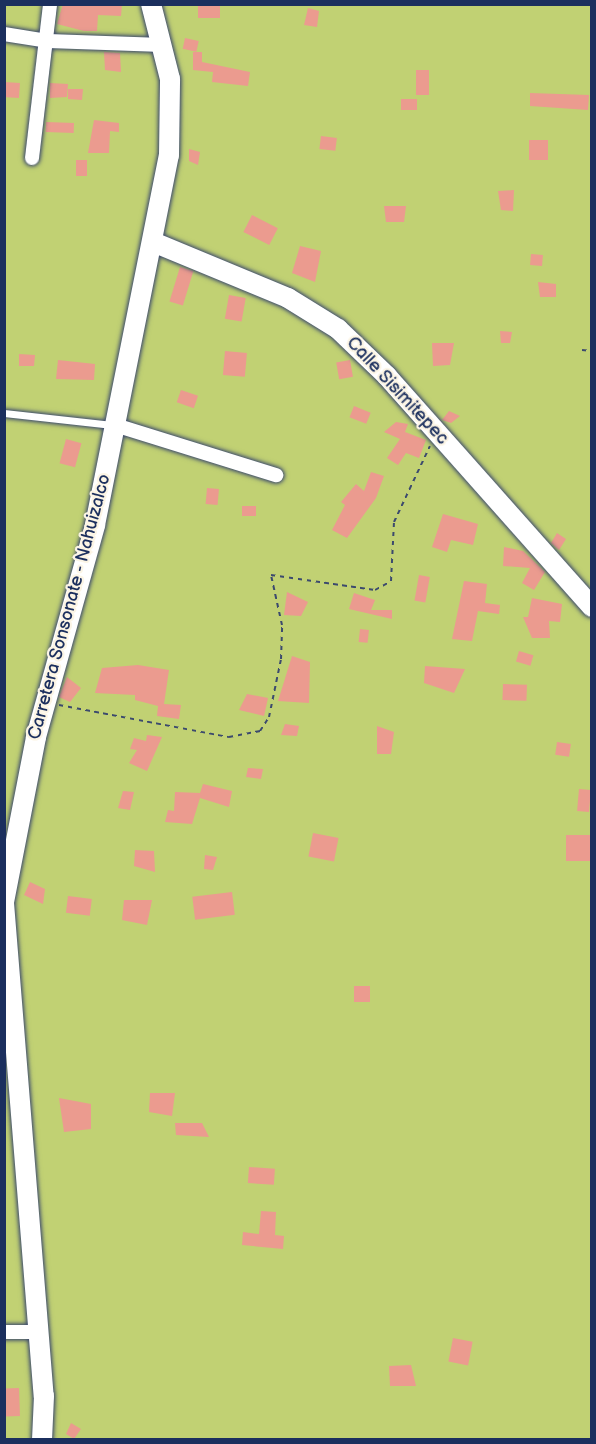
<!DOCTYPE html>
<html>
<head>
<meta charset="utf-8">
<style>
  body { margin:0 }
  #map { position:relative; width:596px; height:1444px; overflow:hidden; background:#f4e1c5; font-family:"Balsamiq Sans",sans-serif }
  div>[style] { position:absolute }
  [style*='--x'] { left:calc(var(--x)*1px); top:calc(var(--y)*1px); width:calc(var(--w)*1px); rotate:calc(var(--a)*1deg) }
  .green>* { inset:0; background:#c1d173; transform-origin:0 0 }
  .building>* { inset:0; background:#eb9b8f; transform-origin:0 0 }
  .path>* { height:2px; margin-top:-1px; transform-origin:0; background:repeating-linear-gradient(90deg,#3c4a6d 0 4.5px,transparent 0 9px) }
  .roads { filter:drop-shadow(0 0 2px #3c4a6d) drop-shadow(0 0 2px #3c4a6d) }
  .lane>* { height:7px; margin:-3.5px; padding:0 3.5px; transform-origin:3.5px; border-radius:3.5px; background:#fff }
  .street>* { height:14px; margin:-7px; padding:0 7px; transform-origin:7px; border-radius:7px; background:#fff }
  .secondary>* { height:20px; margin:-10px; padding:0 10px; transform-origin:10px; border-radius:10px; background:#fff }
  span { translate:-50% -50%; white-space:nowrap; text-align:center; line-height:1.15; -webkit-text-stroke:4.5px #fcf5e5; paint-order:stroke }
  .street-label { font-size:18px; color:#1b2f5e }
  .frame { position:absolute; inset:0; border:6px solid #1b2f5e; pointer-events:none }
</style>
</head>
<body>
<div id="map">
  <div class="green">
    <div style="left:5px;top:5px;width:586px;height:1434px"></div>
  </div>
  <div class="building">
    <div style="clip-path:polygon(63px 4px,122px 4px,121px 16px,98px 15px,97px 31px,84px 31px,57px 24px)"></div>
    <div style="left:198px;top:4px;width:22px;height:14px"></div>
    <div style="clip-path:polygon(308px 8px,319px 11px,317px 27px,304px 25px)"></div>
    <div style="left:185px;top:38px;width:14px;height:11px;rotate:12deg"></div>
    <div style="clip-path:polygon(104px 52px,120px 53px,121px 72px,105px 70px)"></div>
    <div style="clip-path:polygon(193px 52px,202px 52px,202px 62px,250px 72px,248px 86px,212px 82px,213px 72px,193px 70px)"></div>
    <div style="left:416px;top:70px;width:13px;height:25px"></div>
    <div style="left:4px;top:82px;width:16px;height:15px;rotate:4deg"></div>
    <div style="clip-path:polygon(50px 83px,68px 84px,67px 97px,50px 98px)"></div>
    <div style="clip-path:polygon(68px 89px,83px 89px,82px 100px,68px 99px)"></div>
    <div style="clip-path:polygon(530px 93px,589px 95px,588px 110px,530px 106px)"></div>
    <div style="left:401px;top:99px;width:16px;height:11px"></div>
    <div style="clip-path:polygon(94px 120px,119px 123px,119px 132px,110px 131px,109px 153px,88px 153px)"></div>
    <div style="left:46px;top:122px;width:28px;height:10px;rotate:2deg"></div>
    <div style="left:321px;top:136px;width:16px;height:13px;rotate:7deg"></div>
    <div style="left:529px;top:140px;width:19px;height:20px"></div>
    <div style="clip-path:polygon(189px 149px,200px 152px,198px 165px,189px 161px)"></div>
    <div style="left:76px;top:160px;width:11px;height:16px"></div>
    <div style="clip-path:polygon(514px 190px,513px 211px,501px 210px,498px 191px)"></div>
    <div style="clip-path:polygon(384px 206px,406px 206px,404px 222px,386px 222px)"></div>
    <div style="left:252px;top:215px;width:29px;height:19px;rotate:27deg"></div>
    <div style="clip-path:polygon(300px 246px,321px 251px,315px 282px,292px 273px)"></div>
    <div style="left:531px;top:254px;width:12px;height:11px;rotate:5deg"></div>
    <div style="left:180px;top:267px;width:14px;height:36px;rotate:17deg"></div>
    <div style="clip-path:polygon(538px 282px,556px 284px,556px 297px,540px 297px)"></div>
    <div style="left:229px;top:295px;width:17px;height:24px;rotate:10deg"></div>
    <div style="clip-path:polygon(500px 331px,512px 332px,510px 343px,501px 343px)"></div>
    <div style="clip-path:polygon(432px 343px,454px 343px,450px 365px,433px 366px)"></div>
    <div style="left:225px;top:351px;width:22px;height:24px;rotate:5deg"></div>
    <div style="clip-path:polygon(19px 354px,35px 355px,34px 366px,19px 366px)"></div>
    <div style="clip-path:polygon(58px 360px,95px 364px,94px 380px,56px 379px)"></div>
    <div style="left:350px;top:360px;width:17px;height:14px;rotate:80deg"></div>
    <div style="left:181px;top:390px;width:18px;height:13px;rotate:19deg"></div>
    <div style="left:354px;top:406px;width:18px;height:12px;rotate:22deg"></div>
    <div style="clip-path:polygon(449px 411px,460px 416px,451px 423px,442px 420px)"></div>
    <div style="clip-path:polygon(396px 422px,408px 424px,405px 432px,426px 440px,419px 458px,406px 453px,398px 465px,387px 458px,400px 439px,384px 432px)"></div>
    <div style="left:66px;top:439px;width:16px;height:25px;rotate:15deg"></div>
    <div style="clip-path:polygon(371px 472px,384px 476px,376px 498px,347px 538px,332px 530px,345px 505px,341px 502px,356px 484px,364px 491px)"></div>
    <div style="left:207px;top:488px;width:12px;height:16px;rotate:5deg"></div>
    <div style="left:242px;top:506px;width:14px;height:10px"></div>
    <div style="clip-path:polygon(443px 514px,478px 524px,473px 545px,451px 540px,447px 552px,432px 547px)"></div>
    <div style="clip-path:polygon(557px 533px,566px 539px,559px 550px,551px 543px)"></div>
    <div style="clip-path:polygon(504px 547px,523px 551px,545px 572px,534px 590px,522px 583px,530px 568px,503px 566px)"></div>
    <div style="left:419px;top:575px;width:11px;height:26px;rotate:10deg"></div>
    <div style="clip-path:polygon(464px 581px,487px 584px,485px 603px,500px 605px,499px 614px,478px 611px,472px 641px,452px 639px)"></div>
    <div style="clip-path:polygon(287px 592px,308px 602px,301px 616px,284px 615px)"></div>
    <div style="clip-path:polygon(354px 593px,375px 600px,371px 610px,392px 610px,392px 619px,349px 609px)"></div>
    <div style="clip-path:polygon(532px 598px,562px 604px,560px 622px,549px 621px,550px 638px,532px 638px,523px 617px,528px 617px)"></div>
    <div style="left:360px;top:629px;width:9px;height:13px;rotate:6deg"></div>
    <div style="left:519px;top:651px;width:15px;height:11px;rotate:16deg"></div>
    <div style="clip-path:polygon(292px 656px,310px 662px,309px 703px,278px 701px)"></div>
    <div style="clip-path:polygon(138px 665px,169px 670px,164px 704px,181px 705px,179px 719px,157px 716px,158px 706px,135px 700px,135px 695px,95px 693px,102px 668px)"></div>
    <div style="clip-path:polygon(425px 666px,465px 669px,454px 693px,424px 683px)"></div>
    <div style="clip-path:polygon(67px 677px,81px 688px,70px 702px,59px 697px)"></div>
    <div style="left:503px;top:684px;width:24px;height:16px;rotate:2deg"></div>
    <div style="clip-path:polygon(247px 694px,268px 698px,264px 716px,239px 710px)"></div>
    <div style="clip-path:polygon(285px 724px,299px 726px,297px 736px,281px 735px)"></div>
    <div style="clip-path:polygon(377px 726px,394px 732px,391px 754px,377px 754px)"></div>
    <div style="clip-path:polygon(147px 735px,162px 737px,147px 771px,129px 763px,137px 750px,130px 749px,134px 738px,146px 741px)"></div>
    <div style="left:557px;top:742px;width:14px;height:13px;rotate:8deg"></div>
    <div style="clip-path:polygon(248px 768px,263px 769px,261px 779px,246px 777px)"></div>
    <div style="clip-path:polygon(203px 784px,232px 791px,229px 807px,200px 798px,192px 824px,165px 822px,168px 810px,174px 811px,175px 792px,200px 793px)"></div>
    <div style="left:579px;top:789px;width:12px;height:22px;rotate:5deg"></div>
    <div style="clip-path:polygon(123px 791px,134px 792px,130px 810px,118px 808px)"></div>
    <div style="left:313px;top:833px;width:26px;height:24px;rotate:11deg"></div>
    <div style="left:591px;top:835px;width:26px;height:25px;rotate:90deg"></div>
    <div style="clip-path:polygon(135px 850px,154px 851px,155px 872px,134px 866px)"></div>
    <div style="clip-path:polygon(205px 855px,217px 857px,213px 870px,204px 869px)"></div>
    <div style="clip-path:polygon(30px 882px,45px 889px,43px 904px,24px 895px)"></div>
    <div style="left:232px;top:892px;width:23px;height:40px;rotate:83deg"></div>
    <div style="left:68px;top:896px;width:24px;height:17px;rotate:7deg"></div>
    <div style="clip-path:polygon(124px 900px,152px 900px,147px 925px,122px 920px)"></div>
    <div style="left:354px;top:986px;width:16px;height:16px"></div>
    <div style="clip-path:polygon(150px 1093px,175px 1093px,172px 1116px,149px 1112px)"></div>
    <div style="clip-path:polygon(59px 1098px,91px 1104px,91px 1129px,64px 1132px)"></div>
    <div style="clip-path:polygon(175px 1123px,202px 1123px,209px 1137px,176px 1135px)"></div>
    <div style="left:249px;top:1167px;width:26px;height:16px;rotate:4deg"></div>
    <div style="clip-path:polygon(261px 1211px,276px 1212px,275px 1235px,284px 1236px,283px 1249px,242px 1245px,243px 1232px,259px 1234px)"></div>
    <div style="left:453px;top:1338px;width:20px;height:24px;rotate:11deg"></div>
    <div style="clip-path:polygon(411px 1365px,416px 1386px,390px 1386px,389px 1366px)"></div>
    <div style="left:19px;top:1388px;width:28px;height:15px;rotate:88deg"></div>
    <div style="clip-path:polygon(71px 1423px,81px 1429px,74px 1439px,66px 1434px)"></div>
  </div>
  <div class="path">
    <div style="--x:582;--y:350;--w:10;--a:6"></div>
    <div style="--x:59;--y:705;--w:173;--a:10.7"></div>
    <div style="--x:229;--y:737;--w:32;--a:-11"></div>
    <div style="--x:260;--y:731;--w:17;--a:-57"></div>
    <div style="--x:269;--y:717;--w:59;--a:-78.3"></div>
    <div style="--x:281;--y:659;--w:34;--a:-88"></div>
    <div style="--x:282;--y:625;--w:51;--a:-102.4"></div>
    <div style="--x:271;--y:575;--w:105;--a:8.2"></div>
    <div style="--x:375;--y:590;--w:18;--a:-29"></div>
    <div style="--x:391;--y:581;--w:59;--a:-87.1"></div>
    <div style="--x:394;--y:522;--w:84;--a:-64.7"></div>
  </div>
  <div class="roads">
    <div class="lane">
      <div style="--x:4;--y:413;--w:109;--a:6.3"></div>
    </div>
    <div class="street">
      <div style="--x:4;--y:34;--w:45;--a:9"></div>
      <div style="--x:48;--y:41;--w:115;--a:2"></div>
      <div style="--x:32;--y:158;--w:155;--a:-83.3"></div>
      <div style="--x:115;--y:425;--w:169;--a:17.3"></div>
      <div style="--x:4;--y:1332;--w:33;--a:0"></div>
    </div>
    <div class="secondary">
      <div style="--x:153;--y:242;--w:146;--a:22.5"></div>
      <div style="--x:288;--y:298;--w:59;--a:31.8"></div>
      <div style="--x:338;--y:329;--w:68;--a:43.8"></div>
      <div style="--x:387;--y:376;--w:309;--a:48.4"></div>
      <div style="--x:4;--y:902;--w:168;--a:-79"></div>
      <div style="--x:36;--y:737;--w:220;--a:-74.4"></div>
      <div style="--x:95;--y:525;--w:377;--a:-78.7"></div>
      <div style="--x:169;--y:155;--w:76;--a:-89.2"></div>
      <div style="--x:170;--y:79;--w:77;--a:-104.2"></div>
      <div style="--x:4;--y:903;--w:495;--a:85.4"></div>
      <div style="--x:44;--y:1396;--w:44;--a:92.6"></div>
    </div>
  </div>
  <div class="street-label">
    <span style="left:397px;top:391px;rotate:47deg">Calle Sisimitepec</span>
    <span style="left:70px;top:607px;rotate:-75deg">Carretera Sonsonate - Nahuizalco</span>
  </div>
  <div class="frame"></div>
</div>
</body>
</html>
